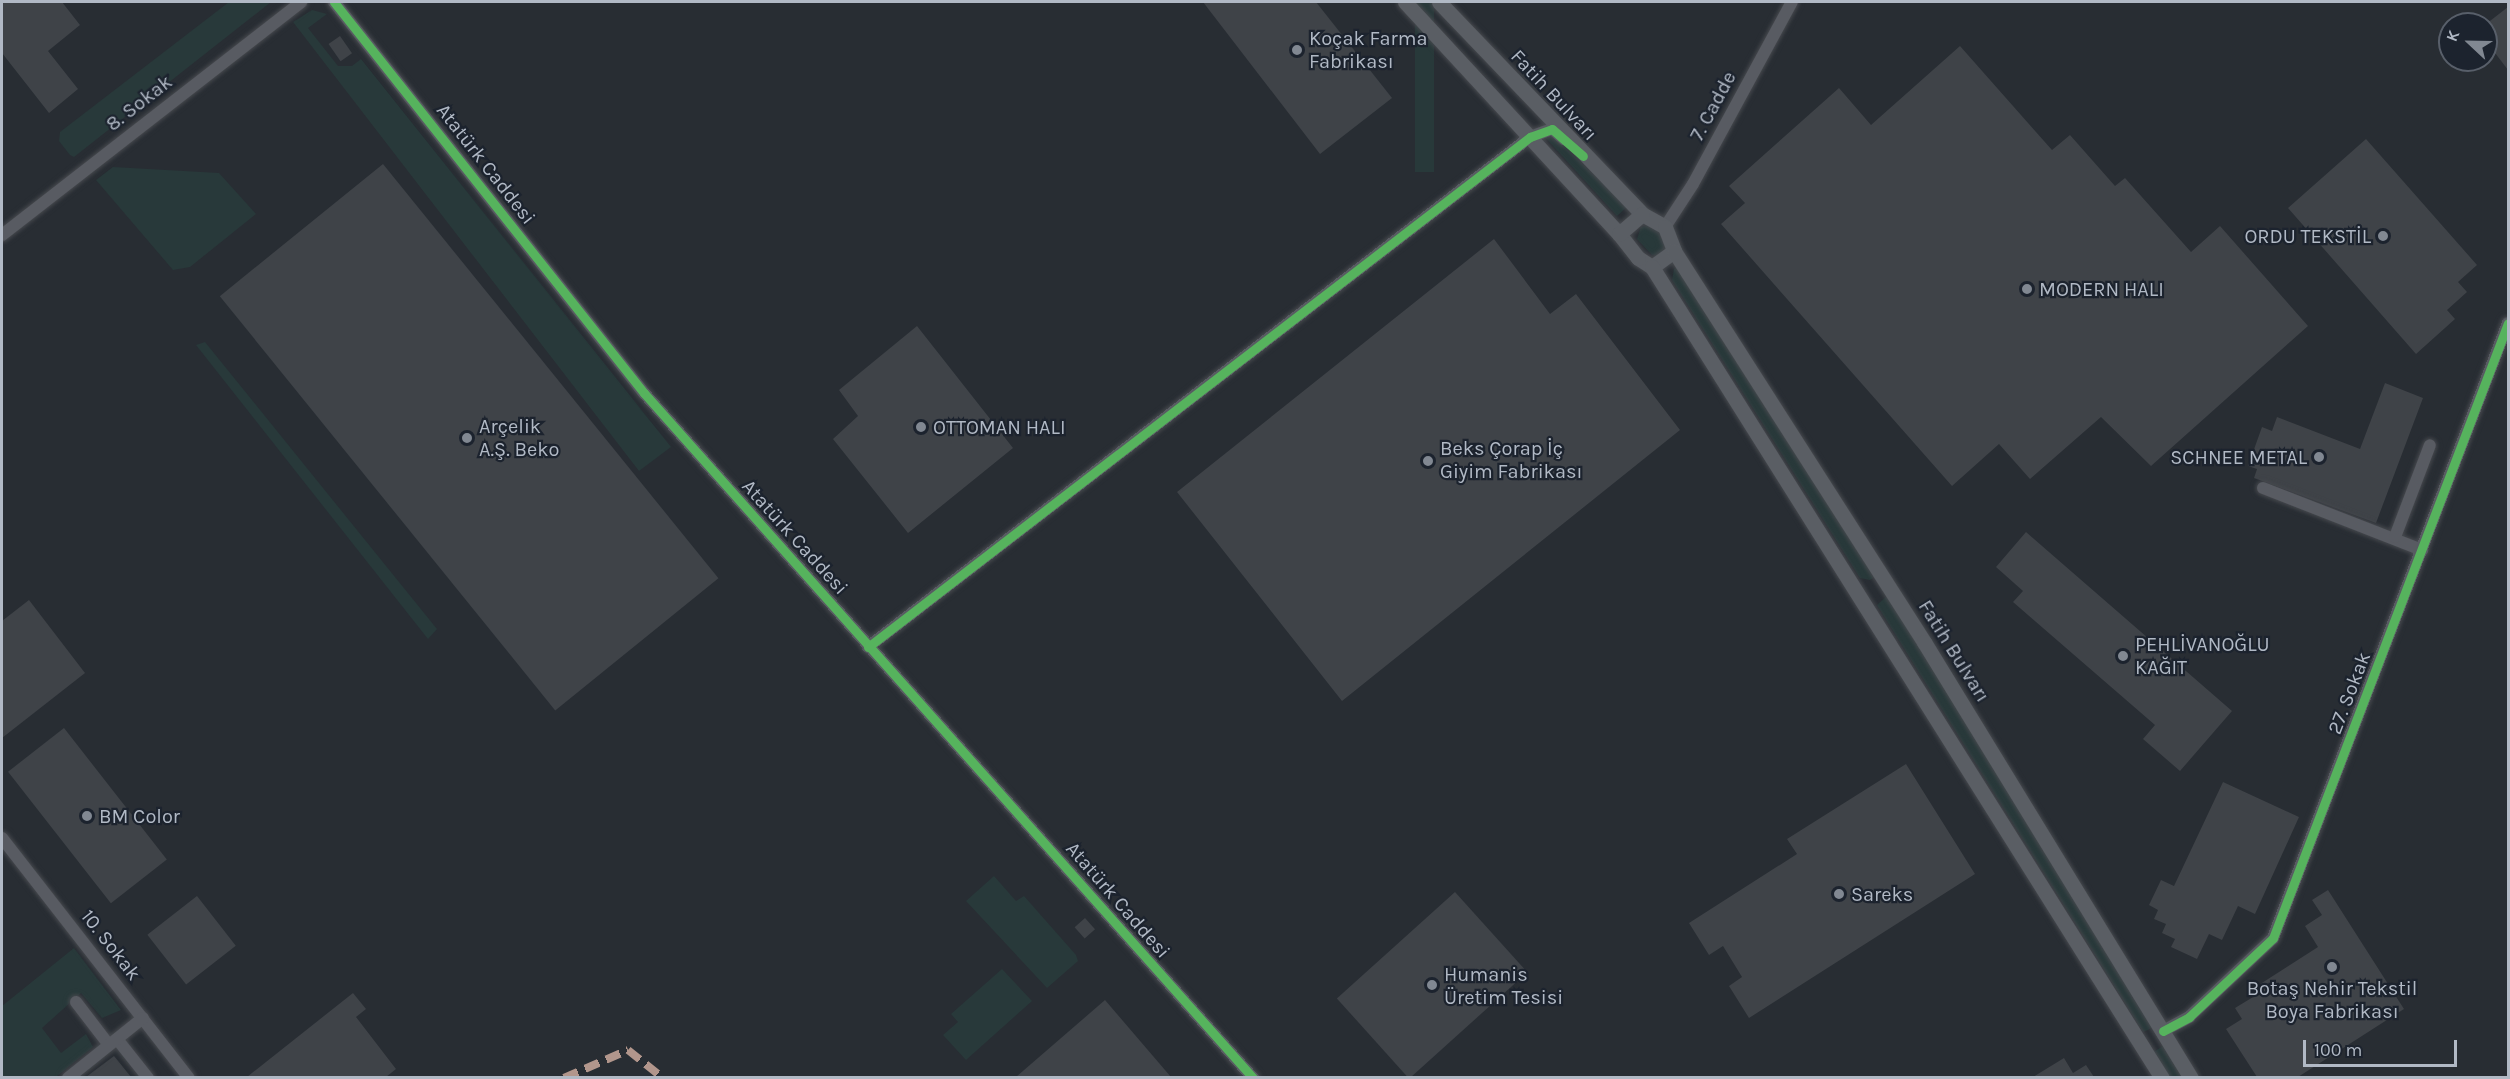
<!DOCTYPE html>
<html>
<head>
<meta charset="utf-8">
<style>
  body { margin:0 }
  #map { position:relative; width:2510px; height:1079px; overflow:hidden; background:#282d33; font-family:Karla,sans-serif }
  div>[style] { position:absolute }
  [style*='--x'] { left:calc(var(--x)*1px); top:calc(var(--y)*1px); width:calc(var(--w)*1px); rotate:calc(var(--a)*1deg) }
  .green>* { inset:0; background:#28393a; transform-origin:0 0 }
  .building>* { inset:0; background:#3f4348; transform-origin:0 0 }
  .roads { filter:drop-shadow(0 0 2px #46494e) drop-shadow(0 0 2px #46494e) }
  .minor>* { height:12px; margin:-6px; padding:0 6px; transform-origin:6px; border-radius:6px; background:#585b62 }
  .major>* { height:15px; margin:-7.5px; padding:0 7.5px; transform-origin:7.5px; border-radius:7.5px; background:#5a5e64 }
  .quiet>* { height:8px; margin-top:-4px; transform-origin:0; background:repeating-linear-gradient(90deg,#b2968c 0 15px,transparent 0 23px) }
  .cycleway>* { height:9px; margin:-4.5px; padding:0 4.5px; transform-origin:4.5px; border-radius:4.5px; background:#56b35d }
  .dots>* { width:16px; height:16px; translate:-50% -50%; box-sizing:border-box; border:3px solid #1c232e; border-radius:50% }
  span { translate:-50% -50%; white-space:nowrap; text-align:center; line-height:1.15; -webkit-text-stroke:4.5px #1c232e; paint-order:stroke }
  .poi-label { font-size:20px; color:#b1b9c5 }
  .left { translate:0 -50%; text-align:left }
  .right { translate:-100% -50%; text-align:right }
  .street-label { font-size:20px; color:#b1b9c5 }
  .frame { position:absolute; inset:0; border:3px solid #b1b9c5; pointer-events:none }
  .north { position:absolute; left:2438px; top:12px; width:60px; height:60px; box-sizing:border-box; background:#1c232e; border:2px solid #585f6a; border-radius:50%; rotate:292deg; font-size:16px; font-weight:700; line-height:24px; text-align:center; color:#b1b9c5 }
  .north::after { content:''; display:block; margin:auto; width:21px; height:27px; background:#818892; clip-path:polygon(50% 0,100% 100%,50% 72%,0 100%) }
  .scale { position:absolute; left:2303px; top:1040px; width:154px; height:27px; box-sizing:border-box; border:3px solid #b1b9c5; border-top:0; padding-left:8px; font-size:18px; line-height:21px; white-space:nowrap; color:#b1b9c5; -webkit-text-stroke:4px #1c232e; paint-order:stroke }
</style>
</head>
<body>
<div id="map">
  <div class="green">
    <div style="clip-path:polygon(229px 2px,271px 2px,74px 157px,70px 155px,59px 141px,60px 132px)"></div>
    <div style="left:1415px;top:2px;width:19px;height:170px"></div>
    <div style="clip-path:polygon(312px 10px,327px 14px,308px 28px,338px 66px,352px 66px,361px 59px,671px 447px,639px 471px,293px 22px)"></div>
    <div style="clip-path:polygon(1551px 134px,1627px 207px,1617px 216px,1544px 136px)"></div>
    <div style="clip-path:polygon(113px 167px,219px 173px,256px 214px,190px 267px,173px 270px,96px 180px)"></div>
    <div style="clip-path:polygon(1652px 225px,1666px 240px,1667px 249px,1660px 257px,1652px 255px,1637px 239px,1641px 227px)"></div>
    <div style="clip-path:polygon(1680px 267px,1876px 576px,1870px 580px,1860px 578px,1672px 280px,1674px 269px)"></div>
    <div style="clip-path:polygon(205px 342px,437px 629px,428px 639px,196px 345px)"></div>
    <div style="clip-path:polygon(1888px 595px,2153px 1026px,2148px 1030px,2143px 1032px,1877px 605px)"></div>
    <div style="clip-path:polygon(994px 876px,1016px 901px,1024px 896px,1076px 955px,1078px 961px,1047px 988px,966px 901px)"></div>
    <div style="clip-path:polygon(74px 948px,121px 1010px,102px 1018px,81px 993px,42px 1028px,61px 1053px,86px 1034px,93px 1047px,56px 1077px,2px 1078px,2px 1006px)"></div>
    <div style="clip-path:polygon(1002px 969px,1032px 1001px,966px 1060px,943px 1035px,958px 1022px,951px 1014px)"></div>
    <div style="clip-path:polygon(2164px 1045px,2184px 1077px,2170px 1077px,2154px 1052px)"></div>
  </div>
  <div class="building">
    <div style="clip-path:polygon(2px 2px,62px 2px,80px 25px,48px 51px,78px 89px,49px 113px,2px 53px)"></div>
    <div style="clip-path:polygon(1203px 2px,1316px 2px,1392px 98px,1320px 154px)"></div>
    <div style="clip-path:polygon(2508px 7px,2508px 70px,2486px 41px,2486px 24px)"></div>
    <div style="left:340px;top:36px;width:21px;height:14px;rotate:55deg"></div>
    <div style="clip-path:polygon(1960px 46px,2052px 150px,2070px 135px,2115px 186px,2125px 178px,2191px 252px,2220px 226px,2308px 326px,2151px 466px,2101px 417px,2030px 479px,1999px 444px,1952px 486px,1721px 224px,1745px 203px,1729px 186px,1839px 88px,1871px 125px)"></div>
    <div style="clip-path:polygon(2366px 139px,2477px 265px,2458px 282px,2467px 292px,2447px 310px,2455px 319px,2416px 354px,2288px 208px)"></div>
    <div style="left:383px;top:164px;width:533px;height:210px;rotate:51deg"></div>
    <div style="clip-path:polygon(1494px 239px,1550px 314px,1576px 294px,1680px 430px,1342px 701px,1177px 492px)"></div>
    <div style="clip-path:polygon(917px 326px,1013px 448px,908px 533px,833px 439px,858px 416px,839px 390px)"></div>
    <div style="clip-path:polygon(2385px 383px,2423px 398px,2376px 523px,2254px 478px,2257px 469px,2248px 466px,2262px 427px,2272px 431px,2277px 417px,2360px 449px)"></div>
    <div style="clip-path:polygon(2026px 532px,2232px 711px,2180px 771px,2143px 739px,2155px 725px,2013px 602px,2023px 591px,1996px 567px)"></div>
    <div style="clip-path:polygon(29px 600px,85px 673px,2px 738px,2px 621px)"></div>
    <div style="left:64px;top:728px;width:167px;height:71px;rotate:52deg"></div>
    <div style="clip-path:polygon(1906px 764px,1975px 874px,1749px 1018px,1729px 986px,1742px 977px,1723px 946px,1709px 955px,1689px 923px,1797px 854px,1787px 839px)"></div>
    <div style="clip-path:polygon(2223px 782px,2299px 817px,2255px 914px,2238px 906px,2222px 940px,2209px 934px,2197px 959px,2171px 947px,2175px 939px,2162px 933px,2166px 924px,2154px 919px,2158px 910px,2149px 905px,2161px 880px,2174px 886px)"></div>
    <div style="clip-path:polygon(2328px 890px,2404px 1009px,2298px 1077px,2257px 1077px,2226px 1029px,2242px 1019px,2235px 1008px,2258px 994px,2254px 988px,2318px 947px,2305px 926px,2322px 915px,2312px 900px)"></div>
    <div style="left:1455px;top:892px;width:108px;height:159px;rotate:48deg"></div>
    <div style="left:197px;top:896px;width:63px;height:63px;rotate:52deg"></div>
    <div style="left:1085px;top:918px;width:15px;height:14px;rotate:48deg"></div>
    <div style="clip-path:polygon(353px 993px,366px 1009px,356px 1017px,396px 1069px,386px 1077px,247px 1077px)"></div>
    <div style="clip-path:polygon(1105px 1000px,1171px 1077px,1016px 1077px)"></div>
    <div style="clip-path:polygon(114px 1056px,131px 1077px,86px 1077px)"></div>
    <div style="clip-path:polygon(2064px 1058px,2073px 1073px,2086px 1065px,2094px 1077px,2033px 1077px)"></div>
  </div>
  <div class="roads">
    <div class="minor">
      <div style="--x:334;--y:2;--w:499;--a:51.6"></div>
      <div style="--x:644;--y:393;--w:917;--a:48.36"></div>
      <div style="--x:1665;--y:227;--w:51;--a:-56.9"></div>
      <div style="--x:1693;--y:184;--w:207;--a:-61.5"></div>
      <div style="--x:2;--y:235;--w:379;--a:-37.9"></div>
      <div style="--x:2263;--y:488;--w:171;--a:21.3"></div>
      <div style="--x:2395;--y:537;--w:98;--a:-69.2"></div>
      <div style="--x:868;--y:647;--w:836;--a:-37.61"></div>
      <div style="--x:1530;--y:137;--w:23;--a:-20"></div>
      <div style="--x:1552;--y:129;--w:16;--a:40"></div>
      <div style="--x:2;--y:838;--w:304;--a:52.1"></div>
      <div style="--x:76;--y:1002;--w:54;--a:52.5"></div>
      <div style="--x:2163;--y:1031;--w:30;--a:-28"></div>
      <div style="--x:2189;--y:1017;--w:115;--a:-43.2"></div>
      <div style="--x:2273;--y:938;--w:658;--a:-69.09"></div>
      <div style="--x:117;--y:1039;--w:50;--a:51.5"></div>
      <div style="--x:68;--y:1078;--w:96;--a:-38.7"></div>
    </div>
    <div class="major">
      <div style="--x:1405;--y:2;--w:316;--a:47.3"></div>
      <div style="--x:1439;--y:2;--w:294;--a:46.2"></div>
      <div style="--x:1642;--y:214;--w:26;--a:29"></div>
      <div style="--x:1665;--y:227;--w:26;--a:69"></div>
      <div style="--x:1674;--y:251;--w:27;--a:144"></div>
      <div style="--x:1652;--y:267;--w:17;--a:-147"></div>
      <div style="--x:1638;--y:258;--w:31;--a:-128"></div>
      <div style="--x:1619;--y:234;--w:30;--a:-41"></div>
      <div style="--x:1674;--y:251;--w:464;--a:57.4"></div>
      <div style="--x:1924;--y:642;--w:511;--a:58.52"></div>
      <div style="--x:1652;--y:267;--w:958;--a:57.84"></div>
    </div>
  </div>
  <div class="quiet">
    <div style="--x:564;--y:1078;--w:70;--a:-23.6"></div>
    <div style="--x:628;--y:1050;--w:45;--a:38.7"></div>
  </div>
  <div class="cycleway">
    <div style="--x:334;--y:2;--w:499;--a:51.6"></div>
    <div style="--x:644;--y:393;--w:917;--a:48.36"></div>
    <div style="--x:868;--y:647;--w:836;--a:-37.61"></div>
    <div style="--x:1530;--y:137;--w:23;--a:-20"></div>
    <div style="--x:1552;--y:129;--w:41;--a:41.1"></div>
    <div style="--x:2163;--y:1031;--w:30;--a:-28"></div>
    <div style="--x:2189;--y:1017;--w:115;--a:-43.2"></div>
    <div style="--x:2273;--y:938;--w:658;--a:-69.09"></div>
  </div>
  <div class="dots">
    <div style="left:1297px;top:50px;background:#818892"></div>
    <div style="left:2383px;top:236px;background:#818892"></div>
    <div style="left:2027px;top:289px;background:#818892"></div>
    <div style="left:921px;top:427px;background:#818892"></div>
    <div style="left:467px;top:438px;background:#818892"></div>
    <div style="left:2319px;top:457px;background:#818892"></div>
    <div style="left:1428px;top:461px;background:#818892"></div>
    <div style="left:2123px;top:656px;background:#818892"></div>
    <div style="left:87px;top:816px;background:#818892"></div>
    <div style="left:1839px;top:894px;background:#818892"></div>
    <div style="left:2332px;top:967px;background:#818892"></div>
    <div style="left:1432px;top:985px;background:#818892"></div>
  </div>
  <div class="poi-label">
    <span class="left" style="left:1309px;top:50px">Koçak Farma<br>Fabrikası</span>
    <span class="right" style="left:2371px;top:236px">ORDU TEKSTİL</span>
    <span class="left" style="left:2039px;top:289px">MODERN HALI</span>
    <span class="left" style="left:479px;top:438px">Arçelik<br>A.Ş. Beko</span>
    <span class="left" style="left:933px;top:427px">OTTOMAN HALI</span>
    <span class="left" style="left:1440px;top:460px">Beks Çorap İç<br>Giyim Fabrikası</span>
    <span class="right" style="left:2307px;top:457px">SCHNEE METAL</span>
    <span class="left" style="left:2135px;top:656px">PEHLİVANOĞLU<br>KAĞIT</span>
    <span class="left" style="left:99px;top:816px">BM Color</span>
    <span class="left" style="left:1851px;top:894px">Sareks</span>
    <span class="left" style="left:1444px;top:986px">Humanis<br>Üretim Tesisi</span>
    <span style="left:2332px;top:1000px">Botaş Nehir Tekstil<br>Boya Fabrikası</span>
  </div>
  <div class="street-label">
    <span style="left:1554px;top:95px;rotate:47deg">Fatih Bulvarı</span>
    <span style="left:139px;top:103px;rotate:-38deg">8. Sokak</span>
    <span style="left:1713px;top:106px;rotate:-62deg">7. Cadde</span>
    <span style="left:486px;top:164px;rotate:52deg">Atatürk Caddesi</span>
    <span style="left:795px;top:537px;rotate:48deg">Atatürk Caddesi</span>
    <span style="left:1954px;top:651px;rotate:58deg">Fatih Bulvarı</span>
    <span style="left:2349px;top:693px;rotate:-69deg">27. Sokak</span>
    <span style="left:1118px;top:900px;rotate:49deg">Atatürk Caddesi</span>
    <span style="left:111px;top:945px;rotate:52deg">10. Sokak</span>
  </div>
  <div class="frame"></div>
  <div class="north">K</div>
  <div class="scale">100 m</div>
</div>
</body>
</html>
